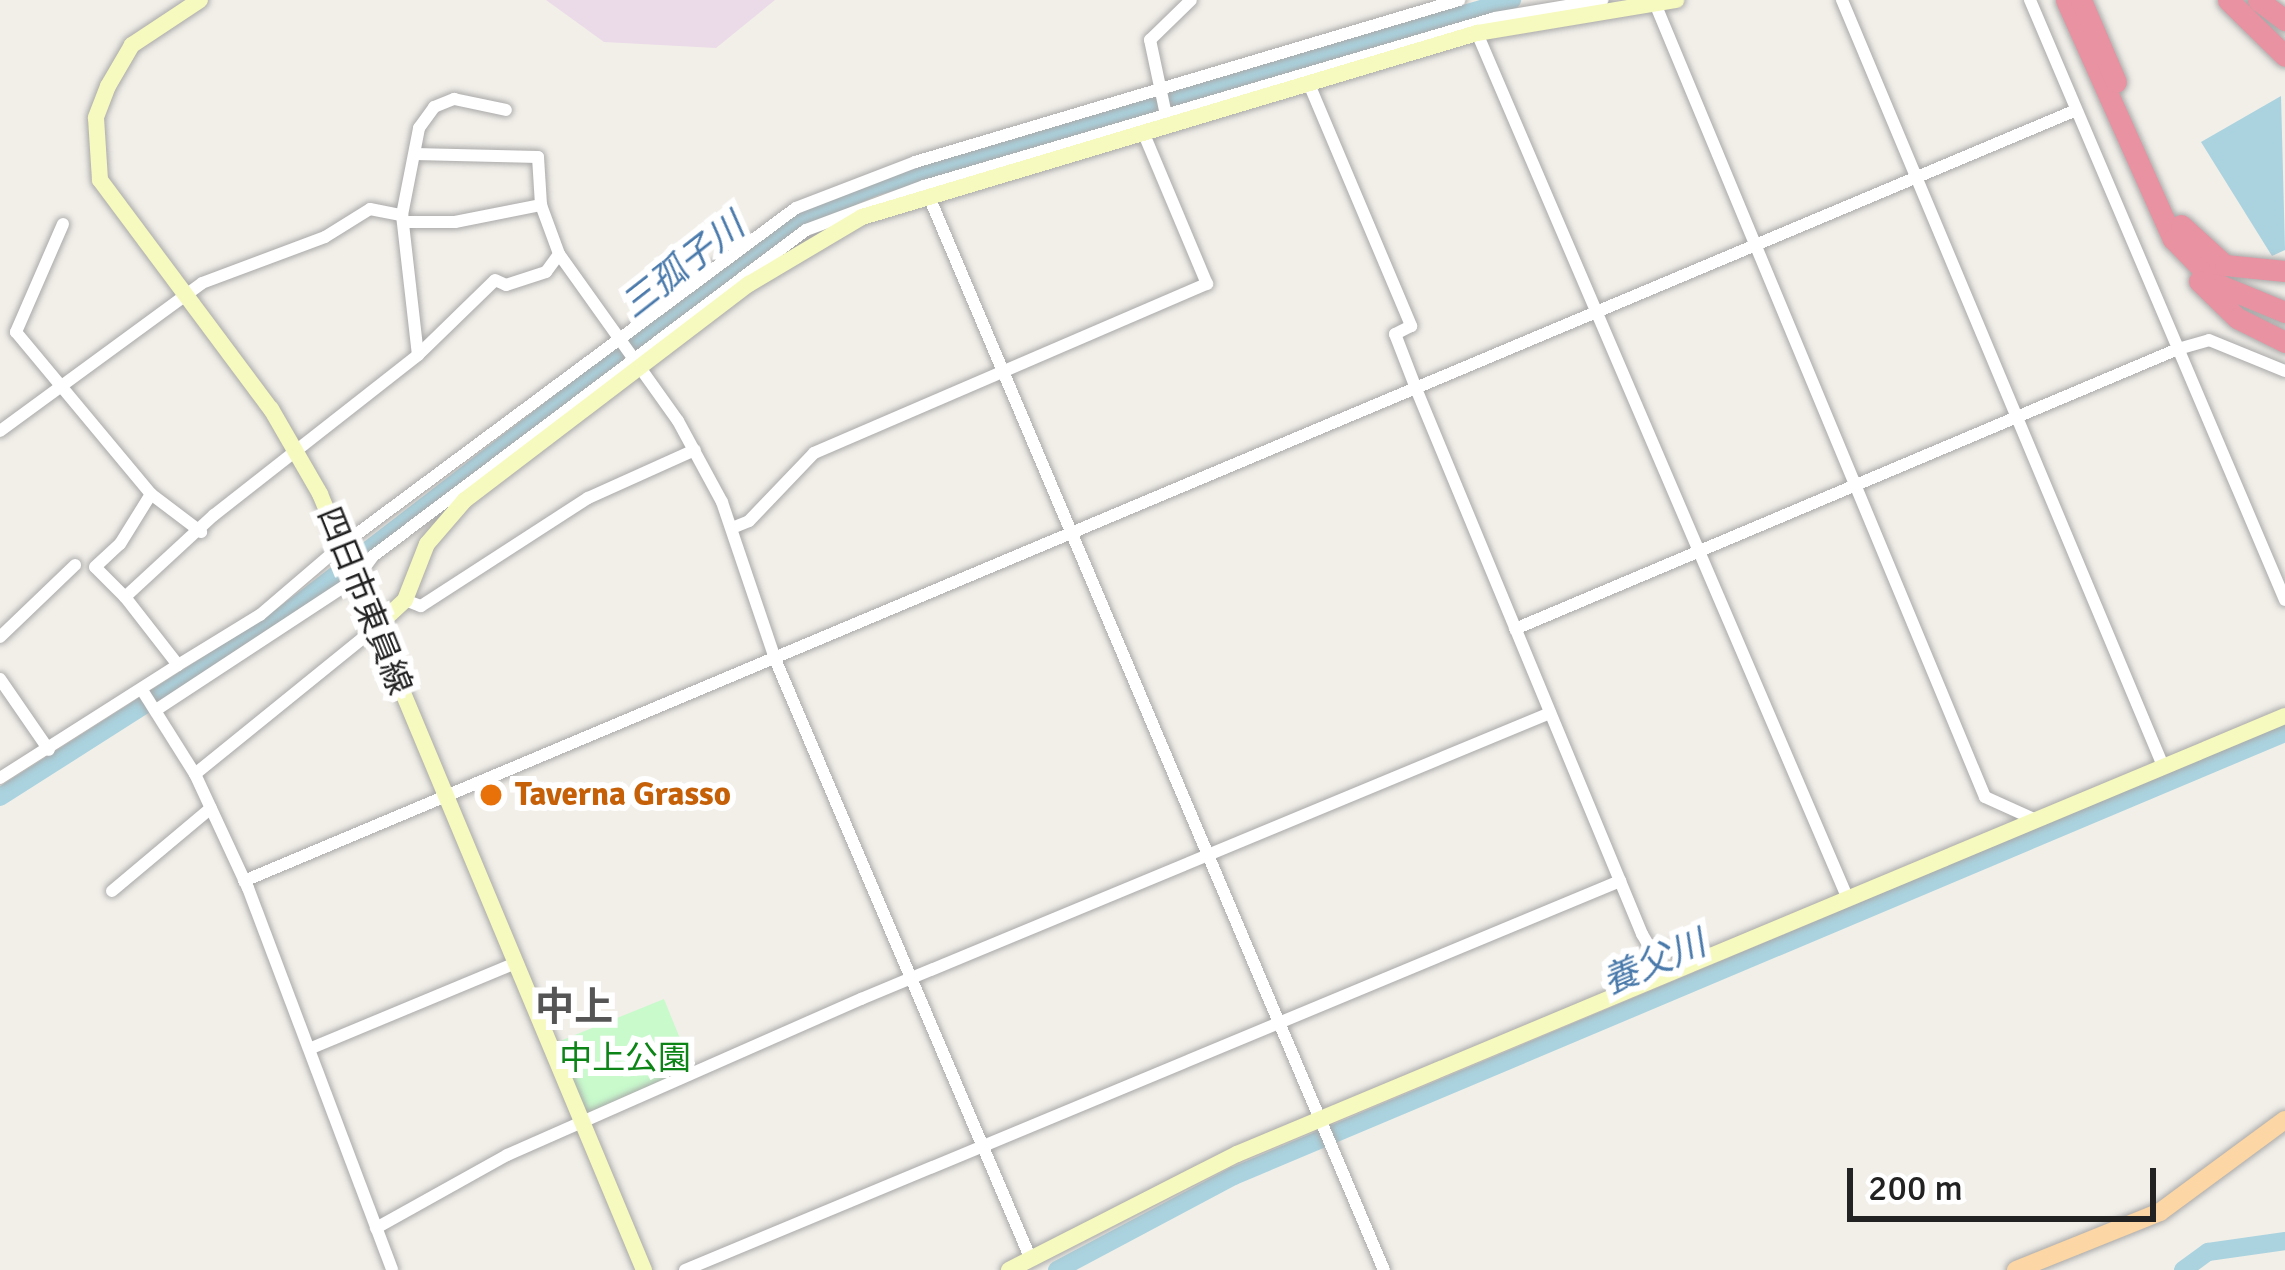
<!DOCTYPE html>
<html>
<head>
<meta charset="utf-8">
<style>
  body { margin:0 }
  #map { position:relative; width:2285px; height:1270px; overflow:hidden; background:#f2efe9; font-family:Signika,"Noto Sans JP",sans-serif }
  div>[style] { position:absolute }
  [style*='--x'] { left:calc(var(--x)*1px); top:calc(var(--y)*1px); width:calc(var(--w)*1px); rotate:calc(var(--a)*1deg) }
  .industrial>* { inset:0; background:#ebdbe8 }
  .park>* { inset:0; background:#c8facc; transform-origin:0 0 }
  .water>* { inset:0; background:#aad3df }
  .river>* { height:18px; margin:-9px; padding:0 9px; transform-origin:9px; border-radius:9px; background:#aad3df }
  .roads { filter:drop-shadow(0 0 3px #a9a9a9) drop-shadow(0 0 3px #a9a9a9) }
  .street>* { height:12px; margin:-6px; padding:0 6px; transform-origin:6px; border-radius:6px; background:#fff }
  .secondary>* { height:16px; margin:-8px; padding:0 8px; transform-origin:8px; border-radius:8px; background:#f7fabf }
  .primary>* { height:18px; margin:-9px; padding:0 9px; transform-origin:9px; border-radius:9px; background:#fcd6a4 }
  .highway>* { height:21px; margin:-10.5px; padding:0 10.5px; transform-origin:10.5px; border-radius:10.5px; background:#e892a2 }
  .dots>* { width:33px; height:33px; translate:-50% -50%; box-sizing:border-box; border:6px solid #fff; border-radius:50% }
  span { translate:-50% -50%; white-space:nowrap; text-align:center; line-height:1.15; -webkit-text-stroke:12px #fff; paint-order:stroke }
  .street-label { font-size:33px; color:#222 }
  .food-label { font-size:33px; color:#c56008; font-weight:700 }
  .left { translate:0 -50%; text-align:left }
  .park-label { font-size:33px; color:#0c8416 }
  .water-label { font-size:36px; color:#4a7aab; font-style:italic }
  .quarter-label { font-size:39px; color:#555; font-weight:700 }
  .scale { position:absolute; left:1847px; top:1168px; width:309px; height:54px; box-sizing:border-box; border:6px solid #222; border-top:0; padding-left:15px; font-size:36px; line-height:42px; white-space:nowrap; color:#222; -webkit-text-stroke:9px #fff; paint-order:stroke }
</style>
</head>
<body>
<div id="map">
  <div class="industrial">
    <div style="clip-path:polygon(546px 0,775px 0,716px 48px,604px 42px)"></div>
  </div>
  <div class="park">
    <div style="left:664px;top:999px;width:81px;height:118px;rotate:68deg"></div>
  </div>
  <div class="water">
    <div style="clip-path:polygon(2281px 96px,2285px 250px,2272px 256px,2201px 142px)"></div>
  </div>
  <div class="river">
    <div style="--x:0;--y:797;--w:327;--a:-32.5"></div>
    <div style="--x:276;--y:621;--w:654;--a:-37.61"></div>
    <div style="--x:794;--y:222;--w:87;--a:-23.6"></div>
    <div style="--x:874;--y:187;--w:665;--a:-16.34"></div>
    <div style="--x:1057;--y:1270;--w:200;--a:-28"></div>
    <div style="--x:1234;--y:1176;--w:1141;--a:-22.86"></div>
    <div style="--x:2183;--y:1270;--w:31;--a:-36"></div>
    <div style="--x:2208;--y:1252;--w:78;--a:-8.1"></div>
  </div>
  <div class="roads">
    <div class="street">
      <div style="--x:1842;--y:0;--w:831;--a:67.26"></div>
      <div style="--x:2030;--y:0;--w:652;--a:66.97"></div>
      <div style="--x:1654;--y:1;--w:862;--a:67.42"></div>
      <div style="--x:1985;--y:797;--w:56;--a:24.3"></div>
      <div style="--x:1477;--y:33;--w:942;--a:66.81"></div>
      <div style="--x:1309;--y:84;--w:263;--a:67.1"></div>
      <div style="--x:1411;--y:326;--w:18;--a:153"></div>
      <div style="--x:1395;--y:334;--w:61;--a:68.9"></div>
      <div style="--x:1417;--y:391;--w:588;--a:67.49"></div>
      <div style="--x:1642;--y:934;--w:16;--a:60"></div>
      <div style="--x:1650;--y:948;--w:62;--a:5.5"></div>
      <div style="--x:1166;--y:115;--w:77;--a:-102"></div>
      <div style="--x:1150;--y:40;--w:57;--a:-44.3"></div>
      <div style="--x:415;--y:154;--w:123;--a:1.4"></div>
      <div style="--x:538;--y:157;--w:48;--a:86.4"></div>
      <div style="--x:541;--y:205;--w:52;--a:69.8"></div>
      <div style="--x:927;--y:192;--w:1171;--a:67.03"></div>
      <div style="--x:402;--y:215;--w:89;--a:-78.9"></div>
      <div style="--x:419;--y:128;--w:26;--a:-54"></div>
      <div style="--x:434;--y:107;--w:22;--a:-22"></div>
      <div style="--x:454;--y:99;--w:53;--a:11.9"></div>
      <div style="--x:403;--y:222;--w:52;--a:0"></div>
      <div style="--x:455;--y:222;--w:88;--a:-11.2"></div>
      <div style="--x:63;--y:224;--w:118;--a:113.5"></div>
      <div style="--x:16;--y:332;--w:211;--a:50.2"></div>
      <div style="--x:151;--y:494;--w:63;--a:37.2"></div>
      <div style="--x:0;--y:431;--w:250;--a:-36.2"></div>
      <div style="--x:202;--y:283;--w:131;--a:-20.5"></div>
      <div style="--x:325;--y:237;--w:53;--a:-31.9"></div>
      <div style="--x:370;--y:209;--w:33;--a:11"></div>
      <div style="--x:402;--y:215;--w:141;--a:83.5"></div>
      <div style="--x:732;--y:528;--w:18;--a:-22"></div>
      <div style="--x:749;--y:521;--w:94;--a:-46.3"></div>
      <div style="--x:814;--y:453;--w:428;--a:-23.3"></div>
      <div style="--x:1207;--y:284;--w:168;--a:-112.8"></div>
      <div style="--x:125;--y:597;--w:42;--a:-135"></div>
      <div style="--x:95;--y:567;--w:34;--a:-43"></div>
      <div style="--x:120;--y:544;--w:59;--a:-58.2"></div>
      <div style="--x:405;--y:600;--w:17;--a:21"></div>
      <div style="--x:421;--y:606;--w:199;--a:-32.9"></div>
      <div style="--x:588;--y:498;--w:117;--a:-24.2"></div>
      <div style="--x:1515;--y:629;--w:720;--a:-22.9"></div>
      <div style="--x:2178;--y:349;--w:32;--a:-16"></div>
      <div style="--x:2209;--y:340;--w:82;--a:22.2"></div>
      <div style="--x:0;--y:637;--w:104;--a:-43.8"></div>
      <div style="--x:178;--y:665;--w:96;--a:-31.4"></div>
      <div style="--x:260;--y:615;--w:108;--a:-40.5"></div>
      <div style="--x:342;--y:545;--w:565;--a:-36.59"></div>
      <div style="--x:796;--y:208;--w:128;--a:-21.1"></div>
      <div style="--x:915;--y:162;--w:568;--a:-16.58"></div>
      <div style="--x:0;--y:679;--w:86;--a:55.4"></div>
      <div style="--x:142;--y:690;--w:99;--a:57.8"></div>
      <div style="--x:195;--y:774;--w:126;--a:65.1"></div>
      <div style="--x:248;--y:888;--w:408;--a:69.3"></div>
      <div style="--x:159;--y:708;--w:237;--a:-33.3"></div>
      <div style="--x:357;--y:578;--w:27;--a:-54"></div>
      <div style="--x:373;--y:556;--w:542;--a:-36.98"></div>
      <div style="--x:806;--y:230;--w:126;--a:-20.4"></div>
      <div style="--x:924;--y:186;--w:595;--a:-16.39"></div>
      <div style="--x:1495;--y:18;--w:109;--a:-9.5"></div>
      <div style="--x:195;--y:774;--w:230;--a:-39"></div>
      <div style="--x:0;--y:778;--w:211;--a:-32.4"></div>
      <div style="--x:178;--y:665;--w:86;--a:-127.9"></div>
      <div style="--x:125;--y:597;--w:121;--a:-42.7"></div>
      <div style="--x:214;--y:515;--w:259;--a:-38.1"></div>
      <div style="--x:418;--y:355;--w:107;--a:-44.2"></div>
      <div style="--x:495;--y:280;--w:12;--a:24"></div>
      <div style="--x:506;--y:285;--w:42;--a:-18"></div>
      <div style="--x:546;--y:272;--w:22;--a:-54"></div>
      <div style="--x:559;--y:254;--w:205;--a:54.5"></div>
      <div style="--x:678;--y:421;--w:92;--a:61.5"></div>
      <div style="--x:722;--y:502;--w:166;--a:71.3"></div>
      <div style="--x:775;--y:659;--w:650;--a:66.91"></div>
      <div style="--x:244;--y:881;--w:1988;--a:-22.82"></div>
      <div style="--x:112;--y:891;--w:129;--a:-40"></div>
      <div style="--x:314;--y:1047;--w:219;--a:-22.6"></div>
      <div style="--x:376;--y:1228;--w:150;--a:-29.1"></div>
      <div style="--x:507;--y:1155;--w:387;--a:-23.8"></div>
      <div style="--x:861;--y:999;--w:746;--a:-22.54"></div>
      <div style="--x:685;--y:1270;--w:1013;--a:-22.59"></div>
    </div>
    <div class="secondary">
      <div style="--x:200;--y:0;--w:82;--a:146.5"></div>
      <div style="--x:132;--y:45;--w:48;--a:120.3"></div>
      <div style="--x:108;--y:86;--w:34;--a:111"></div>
      <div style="--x:96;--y:118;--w:62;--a:86.3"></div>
      <div style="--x:100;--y:180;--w:286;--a:53.3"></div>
      <div style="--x:271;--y:409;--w:98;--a:60"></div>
      <div style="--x:320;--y:494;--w:841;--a:67.34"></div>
      <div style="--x:374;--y:629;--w:42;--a:-43.1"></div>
      <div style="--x:405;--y:600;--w:60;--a:-68.6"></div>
      <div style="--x:427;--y:544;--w:58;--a:-49.2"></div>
      <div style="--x:465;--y:500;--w:357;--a:-37.3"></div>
      <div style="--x:749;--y:284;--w:131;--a:-30.7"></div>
      <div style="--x:862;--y:217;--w:642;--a:-16.66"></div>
      <div style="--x:1477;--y:33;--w:202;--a:-9.4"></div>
      <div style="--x:1009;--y:1270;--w:256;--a:-27"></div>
      <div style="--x:1237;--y:1154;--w:1136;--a:-22.68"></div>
    </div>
    <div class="primary">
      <div style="--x:2016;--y:1270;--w:155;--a:-21.9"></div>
      <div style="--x:2160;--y:1212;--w:155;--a:-36.4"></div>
    </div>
    <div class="highway">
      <div style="--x:2066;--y:0;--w:262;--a:65.9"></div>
      <div style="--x:2173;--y:239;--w:63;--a:45.6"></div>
      <div style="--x:2217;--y:284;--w:74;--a:22.4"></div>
      <div style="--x:2081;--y:0;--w:89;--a:66.9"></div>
      <div style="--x:2228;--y:0;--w:80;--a:44.5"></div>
      <div style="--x:2258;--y:0;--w:34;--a:37"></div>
      <div style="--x:2181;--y:225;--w:59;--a:42.3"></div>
      <div style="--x:2225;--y:265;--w:60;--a:5.7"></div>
      <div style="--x:2199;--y:281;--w:53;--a:44.2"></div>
      <div style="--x:2237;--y:318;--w:54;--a:26.6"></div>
    </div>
  </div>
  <div class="dots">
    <div style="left:491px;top:795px;background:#e8710a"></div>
  </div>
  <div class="street-label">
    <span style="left:364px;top:601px;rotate:68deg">四日市東員線</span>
  </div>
  <div class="food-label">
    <span class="left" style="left:515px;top:795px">Taverna Grasso</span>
  </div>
  <div class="park-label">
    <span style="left:625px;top:1059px">中上公園</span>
  </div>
  <div class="water-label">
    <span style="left:683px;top:266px;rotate:-38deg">三孤子川</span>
    <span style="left:1654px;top:963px;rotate:-23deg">養父川</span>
  </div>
  <div class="quarter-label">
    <span style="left:574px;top:1007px">中上</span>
  </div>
  <div class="scale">200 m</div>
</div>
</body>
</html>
